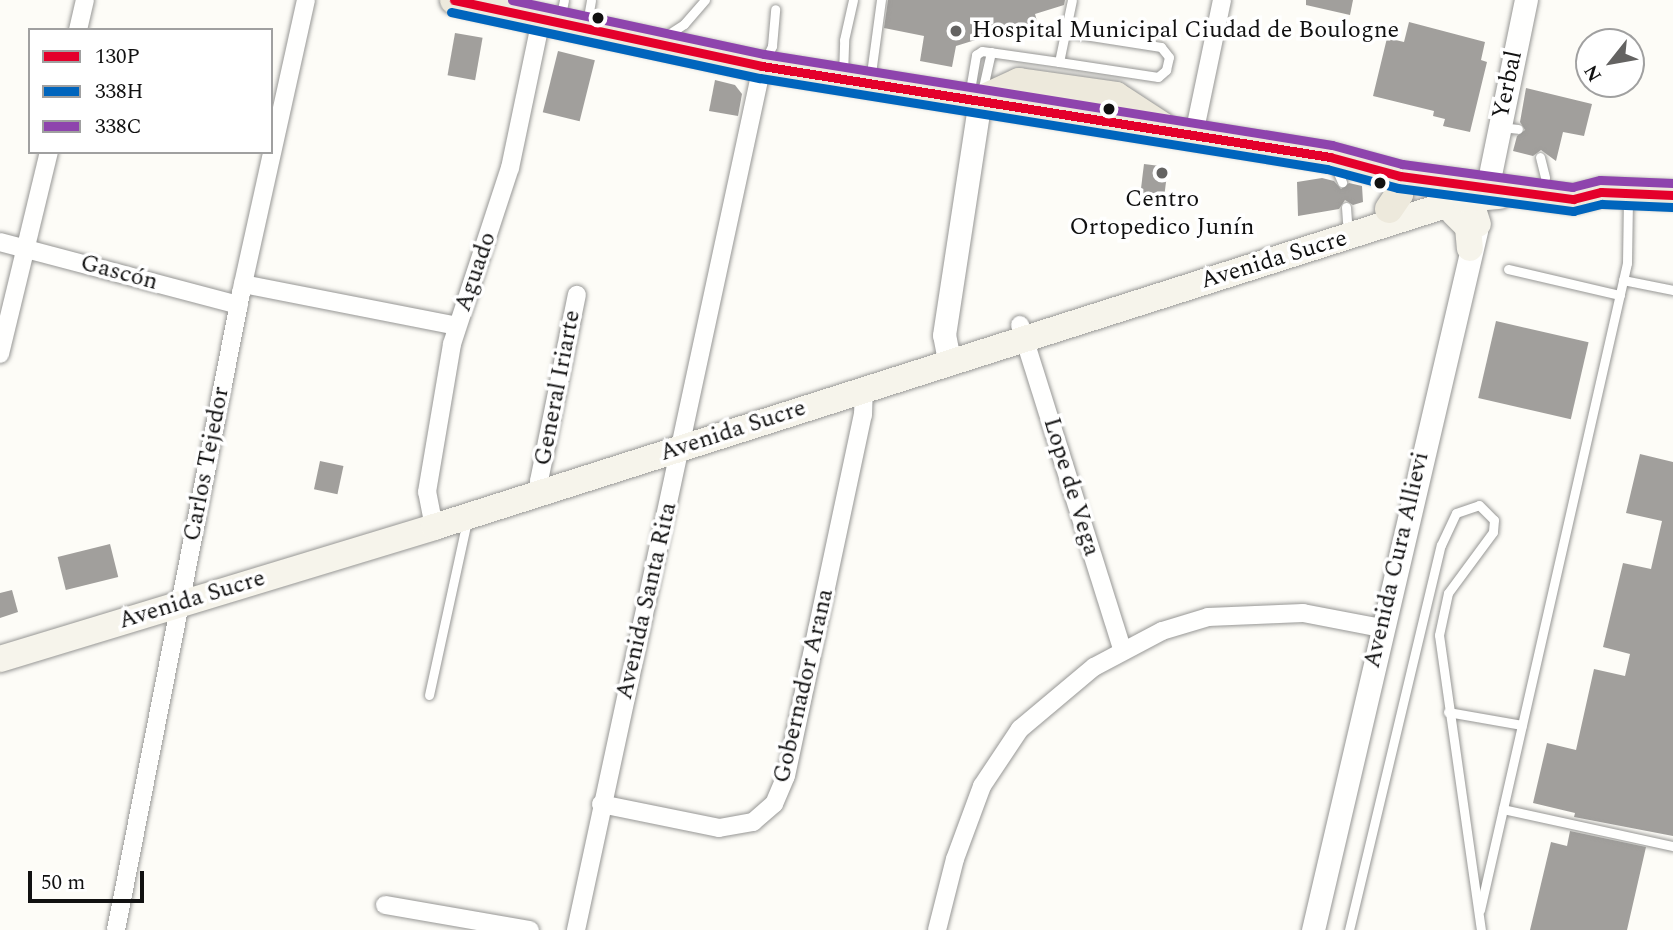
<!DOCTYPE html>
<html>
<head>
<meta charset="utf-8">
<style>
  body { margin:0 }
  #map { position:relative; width:1673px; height:930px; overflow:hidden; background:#fdfcf7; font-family:Spectral,serif }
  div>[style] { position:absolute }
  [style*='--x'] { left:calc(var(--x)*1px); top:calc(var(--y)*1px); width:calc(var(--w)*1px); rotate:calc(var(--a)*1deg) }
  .building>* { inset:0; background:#a19f9c; transform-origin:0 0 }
  .roads { filter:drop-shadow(0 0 2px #979795) drop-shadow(0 0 2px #979795) }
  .service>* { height:9px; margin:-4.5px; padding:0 4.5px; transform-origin:4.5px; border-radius:4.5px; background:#fffffe }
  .minor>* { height:18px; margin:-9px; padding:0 9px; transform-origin:9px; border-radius:9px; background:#fffffe }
  .tertiary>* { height:23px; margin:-11.5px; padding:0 11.5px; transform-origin:11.5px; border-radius:11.5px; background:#fffffe }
  .secondary>* { height:26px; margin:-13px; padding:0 13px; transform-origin:13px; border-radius:13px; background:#f6f4eb }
  .primary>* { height:28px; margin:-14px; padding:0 14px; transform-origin:14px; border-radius:14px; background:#ede9dc }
  .bus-1>* { height:9px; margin:-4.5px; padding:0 4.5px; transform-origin:4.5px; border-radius:4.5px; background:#e4002b }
  .bus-2>* { height:9px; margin:-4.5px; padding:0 4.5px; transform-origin:4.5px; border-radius:4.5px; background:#0065bd }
  .bus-3>* { height:9px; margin:-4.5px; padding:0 4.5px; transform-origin:4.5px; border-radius:4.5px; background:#8e44ad }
  .dots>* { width:19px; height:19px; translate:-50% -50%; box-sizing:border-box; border:4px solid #fff; border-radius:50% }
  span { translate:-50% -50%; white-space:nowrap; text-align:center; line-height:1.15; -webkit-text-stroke:7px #fff; paint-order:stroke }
  .poi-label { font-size:24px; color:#111 }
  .left { translate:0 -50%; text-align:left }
  .street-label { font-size:24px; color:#111 }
  .legend { position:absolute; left:28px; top:28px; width:245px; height:126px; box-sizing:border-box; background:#fff; border:2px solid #a0a0a0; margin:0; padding:9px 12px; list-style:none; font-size:21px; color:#111 }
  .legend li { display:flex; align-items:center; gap:14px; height:35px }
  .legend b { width:35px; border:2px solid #a0a0a0 }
  .north { position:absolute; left:1575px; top:28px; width:70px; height:70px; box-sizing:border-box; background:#fff; border:2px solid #a0a0a0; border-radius:50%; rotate:239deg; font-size:19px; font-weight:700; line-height:28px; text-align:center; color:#111 }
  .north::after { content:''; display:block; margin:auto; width:24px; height:32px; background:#646362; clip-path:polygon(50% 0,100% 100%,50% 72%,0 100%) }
  .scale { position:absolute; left:28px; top:871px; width:116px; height:32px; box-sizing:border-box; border:4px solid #111; border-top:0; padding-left:9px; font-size:21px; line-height:24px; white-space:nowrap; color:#111; -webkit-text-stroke:5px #fff; paint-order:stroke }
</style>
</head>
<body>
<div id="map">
  <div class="building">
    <div style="clip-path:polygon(888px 0,1065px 0,1064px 5px,1035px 14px,1037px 21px,956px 46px,952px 67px,920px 61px,924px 36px,884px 28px)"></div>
    <div style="clip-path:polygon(1306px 0,1353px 0,1350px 15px,1306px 5px)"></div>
    <div style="clip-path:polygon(1409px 22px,1485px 42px,1481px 60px,1487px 62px,1470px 132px,1443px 126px,1445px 119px,1433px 116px,1434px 111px,1373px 96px,1387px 38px,1404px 42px)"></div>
    <div style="left:455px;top:33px;width:28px;height:43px;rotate:10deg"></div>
    <div style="left:558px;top:51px;width:38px;height:63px;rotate:14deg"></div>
    <div style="clip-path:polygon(715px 80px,735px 85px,742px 94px,738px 116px,709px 111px)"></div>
    <div style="clip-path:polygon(1526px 88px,1592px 104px,1584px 136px,1563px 132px,1556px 161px,1541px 150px,1533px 156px,1513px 151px,1517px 136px,1525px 130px,1520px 122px)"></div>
    <div style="left:1144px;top:164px;width:24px;height:32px;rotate:7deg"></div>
    <div style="clip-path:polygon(1322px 178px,1334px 181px,1341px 189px,1349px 183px,1362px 186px,1363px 202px,1353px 205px,1345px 200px,1339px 209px,1298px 216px,1297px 182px)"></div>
    <div style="left:1496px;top:321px;width:95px;height:79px;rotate:13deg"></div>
    <div style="clip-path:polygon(1640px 454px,1673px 462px,1673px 836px,1574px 817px,1575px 813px,1533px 803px,1547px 743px,1576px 750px,1594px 669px,1625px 676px,1630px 654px,1603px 647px,1623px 563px,1651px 569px,1662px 521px,1626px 513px)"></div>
    <div style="left:320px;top:461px;width:24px;height:29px;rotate:12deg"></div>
    <div style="left:110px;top:544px;width:34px;height:54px;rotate:76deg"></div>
    <div style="clip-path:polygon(12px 590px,18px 612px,0 618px,0 593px)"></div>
    <div style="clip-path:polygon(1570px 831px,1646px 847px,1627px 930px,1530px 930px,1551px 842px,1567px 846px)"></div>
  </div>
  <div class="roads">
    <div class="service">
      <div style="--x:560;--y:19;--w:19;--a:-78"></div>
      <div style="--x:587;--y:23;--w:23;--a:-80"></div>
      <div style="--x:664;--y:37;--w:24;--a:-33"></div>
      <div style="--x:684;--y:24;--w:32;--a:-49"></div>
      <div style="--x:765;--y:61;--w:17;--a:-65"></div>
      <div style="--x:772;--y:46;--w:37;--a:-85"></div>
      <div style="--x:1059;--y:62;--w:100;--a:8.6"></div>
      <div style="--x:1158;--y:77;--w:11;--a:-41"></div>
      <div style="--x:1166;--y:70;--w:13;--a:-77"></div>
      <div style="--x:1169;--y:57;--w:13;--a:-129"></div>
      <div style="--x:1161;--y:47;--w:97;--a:-171.1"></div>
      <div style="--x:843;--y:75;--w:35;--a:-88"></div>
      <div style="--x:844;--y:40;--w:41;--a:-77.3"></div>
      <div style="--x:870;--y:81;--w:82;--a:-82.3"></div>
      <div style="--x:982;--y:92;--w:41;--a:-77.3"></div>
      <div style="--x:969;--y:96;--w:42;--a:-80.3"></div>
      <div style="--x:976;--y:55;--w:7;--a:-34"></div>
      <div style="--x:982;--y:51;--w:78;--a:8.1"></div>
      <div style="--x:1059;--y:62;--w:63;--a:-78.2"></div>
      <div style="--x:1500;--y:127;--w:18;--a:6"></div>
      <div style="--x:1540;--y:157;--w:21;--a:76"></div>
      <div style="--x:1334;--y:164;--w:20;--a:66"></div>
      <div style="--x:1346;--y:207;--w:15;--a:86"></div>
      <div style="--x:1508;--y:269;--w:115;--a:13.1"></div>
      <div style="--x:1623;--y:280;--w:51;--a:11.3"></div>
      <div style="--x:429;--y:695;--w:178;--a:-77.7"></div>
      <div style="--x:1448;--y:712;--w:75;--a:10"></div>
      <div style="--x:1503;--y:809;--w:174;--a:12.3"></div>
      <div style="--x:1480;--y:910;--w:663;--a:-77.2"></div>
      <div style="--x:1627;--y:263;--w:65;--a:-89.1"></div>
      <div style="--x:1349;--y:930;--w:396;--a:-76.6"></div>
      <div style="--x:1441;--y:545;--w:35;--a:-65"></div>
      <div style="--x:1456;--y:513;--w:24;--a:-19"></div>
      <div style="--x:1479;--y:505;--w:21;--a:45"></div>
      <div style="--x:1494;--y:520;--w:12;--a:95"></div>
      <div style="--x:1493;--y:532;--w:76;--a:126.4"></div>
      <div style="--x:1448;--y:593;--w:43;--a:102.1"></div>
      <div style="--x:1439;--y:635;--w:298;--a:81.9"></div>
    </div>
    <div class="minor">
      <div style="--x:78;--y:30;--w:31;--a:-77"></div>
      <div style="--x:1194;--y:134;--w:137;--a:-78.2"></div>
      <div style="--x:0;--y:242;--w:247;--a:14.8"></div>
      <div style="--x:243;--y:284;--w:218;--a:11.1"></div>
      <div style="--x:1020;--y:325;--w:340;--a:72.5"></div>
      <div style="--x:0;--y:354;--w:208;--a:-76.4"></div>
      <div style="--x:544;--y:492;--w:12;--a:-114"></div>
      <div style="--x:539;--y:481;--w:190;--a:-78.5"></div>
      <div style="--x:434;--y:527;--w:36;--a:-101"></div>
      <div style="--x:427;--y:492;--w:150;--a:-80.4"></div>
      <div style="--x:452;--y:344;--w:185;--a:-71.8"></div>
      <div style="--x:510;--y:168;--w:152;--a:-78.2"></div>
      <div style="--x:601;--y:804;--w:120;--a:11.5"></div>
      <div style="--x:719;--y:828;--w:35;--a:-10"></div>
      <div style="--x:753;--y:822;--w:28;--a:-41"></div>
      <div style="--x:774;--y:804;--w:30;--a:-67"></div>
      <div style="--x:786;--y:776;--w:369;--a:-78"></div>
      <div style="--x:863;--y:415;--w:27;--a:-88"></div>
      <div style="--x:385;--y:905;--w:147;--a:9.8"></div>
      <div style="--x:116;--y:930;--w:649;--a:-78.9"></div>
      <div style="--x:241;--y:293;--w:300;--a:-77.5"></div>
      <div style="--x:576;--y:930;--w:884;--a:-77.85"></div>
      <div style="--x:937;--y:930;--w:73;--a:-75.8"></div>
      <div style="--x:955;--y:859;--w:78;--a:-69.7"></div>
      <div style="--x:982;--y:786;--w:69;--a:-56.3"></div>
      <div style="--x:1020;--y:729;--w:97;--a:-40"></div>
      <div style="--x:1094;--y:667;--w:77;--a:-27.9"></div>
      <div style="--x:1162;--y:631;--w:48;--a:-16.9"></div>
      <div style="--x:1208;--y:617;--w:95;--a:-2.4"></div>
      <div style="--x:1303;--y:613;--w:79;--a:10.9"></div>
    </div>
    <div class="tertiary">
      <div style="--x:1491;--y:170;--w:174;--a:-78.4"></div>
      <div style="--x:949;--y:360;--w:25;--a:-101"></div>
      <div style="--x:944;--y:335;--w:238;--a:-81.3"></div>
      <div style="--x:1313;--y:930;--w:718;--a:-76.87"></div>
    </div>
    <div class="secondary">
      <div style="--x:1453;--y:198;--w:19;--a:16"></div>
      <div style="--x:1471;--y:203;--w:22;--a:72"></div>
      <div style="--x:1454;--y:213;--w:20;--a:45"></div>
      <div style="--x:1468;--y:227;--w:21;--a:85"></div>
      <div style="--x:0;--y:659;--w:454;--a:-16.9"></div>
      <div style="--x:434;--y:527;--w:1082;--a:-17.65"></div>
      <div style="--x:1465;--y:199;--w:34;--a:-5"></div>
    </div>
    <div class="primary">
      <div style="--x:454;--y:0;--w:315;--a:12.1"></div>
      <div style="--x:762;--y:66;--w:575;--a:9.1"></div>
      <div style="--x:1330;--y:157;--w:73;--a:15.2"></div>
      <div style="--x:1400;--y:176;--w:175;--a:7.6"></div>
      <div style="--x:1573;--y:199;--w:29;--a:-14"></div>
      <div style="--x:1601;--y:192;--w:72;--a:2.4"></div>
      <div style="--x:980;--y:100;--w:43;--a:-24.8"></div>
      <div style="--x:1019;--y:82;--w:98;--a:8.2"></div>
      <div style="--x:1116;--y:96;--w:55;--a:33.1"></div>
      <div style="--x:1389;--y:209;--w:18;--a:-56"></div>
      <div style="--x:1399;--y:194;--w:18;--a:-87"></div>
    </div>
  </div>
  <div class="bus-1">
    <div style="--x:454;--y:0;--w:315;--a:12.1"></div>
    <div style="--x:762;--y:66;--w:575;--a:9.1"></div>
    <div style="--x:1330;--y:157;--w:73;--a:15.2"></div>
    <div style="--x:1400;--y:176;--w:175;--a:7.6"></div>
    <div style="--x:1573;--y:199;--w:29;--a:-14"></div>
    <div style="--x:1601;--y:192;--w:72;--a:2.4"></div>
  </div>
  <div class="bus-2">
    <div style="--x:451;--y:12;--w:316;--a:12.1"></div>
    <div style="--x:760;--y:78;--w:574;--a:9.12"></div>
    <div style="--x:1327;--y:169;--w:73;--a:15"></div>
    <div style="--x:1398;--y:188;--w:177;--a:7.5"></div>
    <div style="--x:1573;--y:211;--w:30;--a:-14"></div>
    <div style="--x:1602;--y:204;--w:70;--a:2.5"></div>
  </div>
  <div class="bus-3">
    <div style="--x:512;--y:0;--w:258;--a:12.1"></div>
    <div style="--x:764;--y:54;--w:575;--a:9.1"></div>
    <div style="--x:1332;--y:145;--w:73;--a:15.2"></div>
    <div style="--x:1402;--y:164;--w:172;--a:7.7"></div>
    <div style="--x:1572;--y:187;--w:29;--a:-14"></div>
    <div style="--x:1600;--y:180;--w:73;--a:2.4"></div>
  </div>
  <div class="dots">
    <div style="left:598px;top:18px;background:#111"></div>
    <div style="left:956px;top:31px;background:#646362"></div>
    <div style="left:1109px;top:109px;background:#111"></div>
    <div style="left:1162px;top:173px;background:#646362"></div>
    <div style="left:1380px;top:183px;background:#111"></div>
  </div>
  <div class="poi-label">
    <span class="left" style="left:972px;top:31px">Hospital Municipal Ciudad de Boulogne</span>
    <span style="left:1162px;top:214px">Centro<br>Ortopedico Junín</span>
  </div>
  <div class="street-label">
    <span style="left:1508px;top:85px;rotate:-78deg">Yerbal</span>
    <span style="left:1274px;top:260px;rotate:-17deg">Avenida Sucre</span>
    <span style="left:476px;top:272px;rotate:-71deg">Aguado</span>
    <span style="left:119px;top:273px;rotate:15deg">Gascón</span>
    <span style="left:558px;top:388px;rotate:-79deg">General Iriarte</span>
    <span style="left:733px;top:431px;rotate:-18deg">Avenida Sucre</span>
    <span style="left:207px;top:464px;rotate:-79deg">Carlos Tejedor</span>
    <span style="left:1071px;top:487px;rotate:73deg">Lope de Vega</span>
    <span style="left:1397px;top:560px;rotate:-77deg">Avenida Cura Allievi</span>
    <span style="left:192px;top:600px;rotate:-17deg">Avenida Sucre</span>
    <span style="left:647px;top:601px;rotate:-77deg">Avenida Santa Rita</span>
    <span style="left:804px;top:686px;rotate:-77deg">Gobernador Arana</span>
  </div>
  <ul class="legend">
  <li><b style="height:9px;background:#e4002b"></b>130P</li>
  <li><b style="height:9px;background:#0065bd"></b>338H</li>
  <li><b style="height:9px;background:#8e44ad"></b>338C</li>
  </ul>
  <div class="north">N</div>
  <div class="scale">50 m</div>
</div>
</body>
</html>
